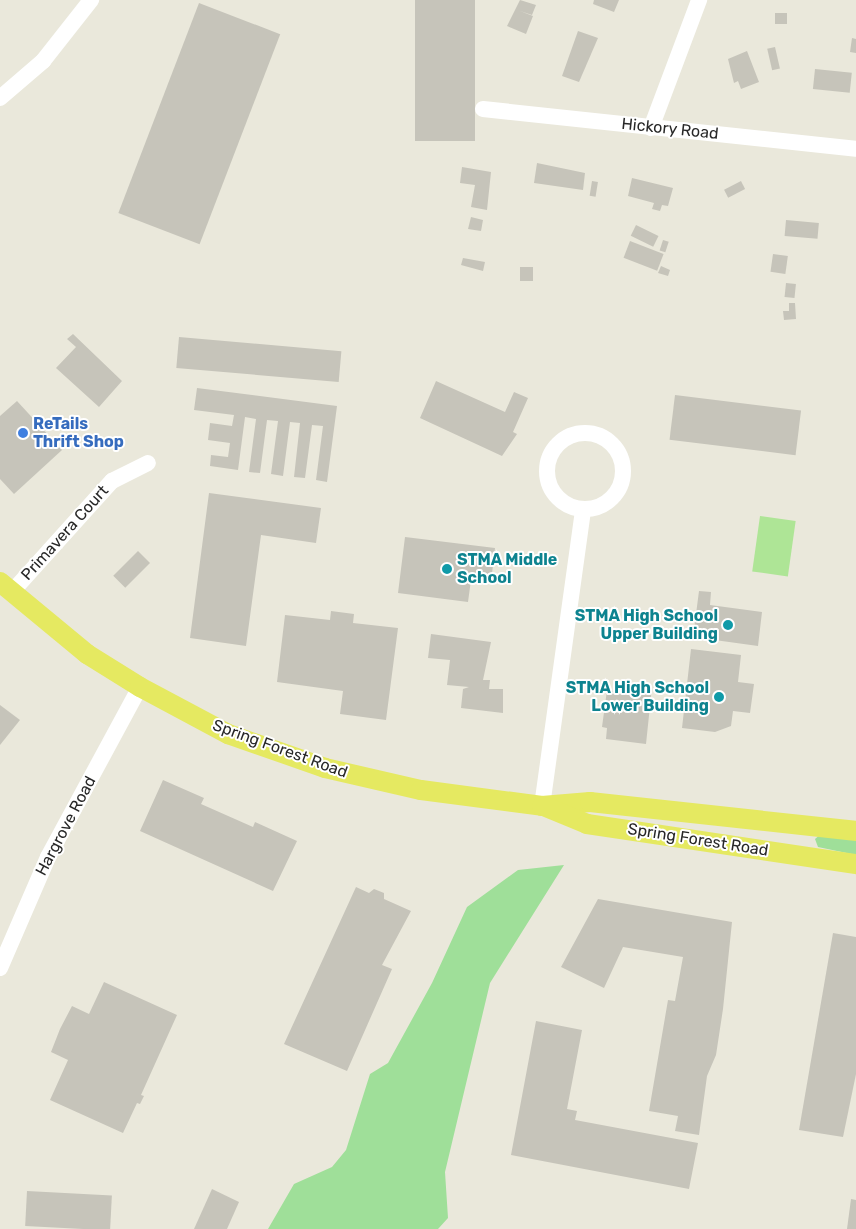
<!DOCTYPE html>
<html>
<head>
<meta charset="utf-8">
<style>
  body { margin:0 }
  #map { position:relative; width:856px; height:1229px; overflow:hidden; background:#eae8db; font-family:Rubik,sans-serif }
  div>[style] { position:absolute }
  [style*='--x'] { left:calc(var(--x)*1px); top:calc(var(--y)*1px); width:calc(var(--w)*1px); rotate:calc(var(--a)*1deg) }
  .green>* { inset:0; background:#9fdf99 }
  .pitch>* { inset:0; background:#aee596; transform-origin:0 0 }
  .building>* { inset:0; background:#c6c4ba; transform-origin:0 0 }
  .minor>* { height:16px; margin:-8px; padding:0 8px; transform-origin:8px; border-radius:8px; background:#fff }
  .minor>.ring { margin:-8px; padding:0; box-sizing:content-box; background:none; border:16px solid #fff; border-radius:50% }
  .major>* { height:20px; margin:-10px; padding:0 10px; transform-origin:10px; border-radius:10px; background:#e5e961 }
  .dots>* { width:14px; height:14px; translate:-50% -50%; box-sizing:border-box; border:2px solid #fff; border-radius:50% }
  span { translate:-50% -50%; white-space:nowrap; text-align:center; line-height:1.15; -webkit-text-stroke:4px #fff; paint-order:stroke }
  .street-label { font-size:16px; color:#282828 }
  .shop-label { font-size:16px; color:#366cbe; font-weight:700 }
  .left { translate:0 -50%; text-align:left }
  .culture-label { font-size:16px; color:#0d838f; font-weight:700 }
  .right { translate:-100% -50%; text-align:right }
</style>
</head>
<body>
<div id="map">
  <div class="green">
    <div style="clip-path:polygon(821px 834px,856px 837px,856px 855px,818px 847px,815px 839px)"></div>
    <div style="clip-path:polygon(564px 865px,490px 983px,445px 1172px,448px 1218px,438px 1229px,268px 1229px,294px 1184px,332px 1167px,346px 1150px,370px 1074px,388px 1063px,432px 983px,467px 907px,518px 870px)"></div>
  </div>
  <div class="pitch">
    <div style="left:760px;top:516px;width:36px;height:56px;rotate:8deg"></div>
  </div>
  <div class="building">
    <div style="left:415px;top:0;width:60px;height:141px"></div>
    <div style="clip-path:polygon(520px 0,536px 5px,532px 15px,520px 11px,533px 16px,526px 34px,507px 26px)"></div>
    <div style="clip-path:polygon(594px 0,619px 0,614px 12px,593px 4px)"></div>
    <div style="left:199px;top:3px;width:87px;height:225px;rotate:21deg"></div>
    <div style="left:775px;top:13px;width:12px;height:11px"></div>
    <div style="clip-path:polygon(578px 31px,598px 38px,579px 82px,562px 76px)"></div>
    <div style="clip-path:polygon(852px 38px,856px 39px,856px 53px,850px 52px)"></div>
    <div style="left:775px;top:47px;width:22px;height:8px;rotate:77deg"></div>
    <div style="clip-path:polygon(747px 51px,759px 82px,741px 89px,738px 81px,734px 83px,728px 59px)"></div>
    <div style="left:815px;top:69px;width:37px;height:20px;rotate:6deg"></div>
    <div style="clip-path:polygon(537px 163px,585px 173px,583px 190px,534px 183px)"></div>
    <div style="clip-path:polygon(462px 167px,491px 172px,487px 210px,471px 207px,475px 185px,460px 183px)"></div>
    <div style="clip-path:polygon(632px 178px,673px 188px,668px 206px,662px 205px,660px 211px,652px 209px,654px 203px,628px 196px)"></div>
    <div style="left:592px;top:181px;width:6px;height:15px;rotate:9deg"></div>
    <div style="left:741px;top:181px;width:9px;height:19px;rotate:63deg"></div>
    <div style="clip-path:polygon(471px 217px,483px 220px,481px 231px,468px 229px)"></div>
    <div style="left:786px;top:220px;width:33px;height:16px;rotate:5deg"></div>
    <div style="left:636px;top:225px;width:25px;height:12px;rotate:26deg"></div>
    <div style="left:663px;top:240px;width:6px;height:11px;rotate:18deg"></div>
    <div style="left:630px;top:241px;width:36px;height:18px;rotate:21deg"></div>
    <div style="left:773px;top:254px;width:15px;height:18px;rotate:8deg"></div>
    <div style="clip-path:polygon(463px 258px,485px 262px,483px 271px,461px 265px)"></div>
    <div style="clip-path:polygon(661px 266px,670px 270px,668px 276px,658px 273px)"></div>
    <div style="left:520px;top:267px;width:13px;height:14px"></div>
    <div style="left:786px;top:283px;width:10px;height:14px;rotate:6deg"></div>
    <div style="clip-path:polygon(789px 303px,795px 303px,796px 319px,784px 320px,783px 311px,789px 311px)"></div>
    <div style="clip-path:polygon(73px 334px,122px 381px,99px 407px,56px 368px,76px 347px,67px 339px)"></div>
    <div style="left:179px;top:337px;width:163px;height:31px;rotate:5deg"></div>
    <div style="clip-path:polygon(436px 381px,505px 412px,514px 392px,528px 398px,513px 432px,517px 434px,502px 456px,420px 418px)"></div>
    <div style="clip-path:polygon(197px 388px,337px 406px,327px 482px,316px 480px,323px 426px,312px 425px,305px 478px,294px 477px,300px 423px,290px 422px,283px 476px,271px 474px,278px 421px,267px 420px,260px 473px,249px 472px,256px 419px,245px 417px,238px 470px,210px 466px,211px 455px,228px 457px,230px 443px,208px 440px,210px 423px,232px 426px,234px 415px,194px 410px)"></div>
    <div style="left:675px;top:395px;width:127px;height:45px;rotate:7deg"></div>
    <div style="clip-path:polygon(17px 401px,62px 450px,14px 494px,0 479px,0 416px)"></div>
    <div style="clip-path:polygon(209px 493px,321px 508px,316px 543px,261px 535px,246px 646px,190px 638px)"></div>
    <div style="clip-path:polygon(405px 537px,495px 548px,491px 582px,471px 580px,468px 602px,398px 593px)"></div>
    <div style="left:138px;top:551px;width:17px;height:35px;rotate:45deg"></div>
    <div style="clip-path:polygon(699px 591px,711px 592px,710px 605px,762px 612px,758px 646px,693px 637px)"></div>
    <div style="clip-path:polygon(331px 611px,354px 614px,353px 623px,398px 628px,386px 720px,340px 714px,343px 691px,277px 682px,285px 615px,330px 620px)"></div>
    <div style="clip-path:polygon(431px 634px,491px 642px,483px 680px,490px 680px,489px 689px,503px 689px,503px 713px,461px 708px,463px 689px,469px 687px,447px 685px,450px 660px,428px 658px)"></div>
    <div style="clip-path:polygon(691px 649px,741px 655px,738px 682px,754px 684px,750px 713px,733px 711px,731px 726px,715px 732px,682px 728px)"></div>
    <div style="clip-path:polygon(638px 685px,652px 687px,646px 744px,606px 739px,607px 728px,602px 727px,607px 690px,637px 694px)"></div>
    <div style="clip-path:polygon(0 705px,20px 720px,0 745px)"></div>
    <div style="clip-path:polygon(163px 780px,204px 798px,201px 804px,253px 827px,255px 822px,297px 841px,273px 891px,140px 831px)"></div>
    <div style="clip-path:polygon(356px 887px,369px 893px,374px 889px,384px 893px,384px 899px,411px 911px,382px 965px,392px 969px,347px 1071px,284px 1044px)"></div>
    <div style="clip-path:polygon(598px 899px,732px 922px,723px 1009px,716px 1055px,707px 1076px,699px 1135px,675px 1131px,678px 1116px,649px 1111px,668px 1000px,675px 1001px,683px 957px,623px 947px,604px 988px,561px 967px)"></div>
    <div style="clip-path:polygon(833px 933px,856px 937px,856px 1074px,843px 1137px,799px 1130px)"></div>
    <div style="clip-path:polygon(104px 982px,177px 1015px,141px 1095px,144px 1096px,140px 1104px,137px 1103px,123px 1133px,50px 1100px,68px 1060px,51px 1052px,60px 1029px,72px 1006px,89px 1014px)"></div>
    <div style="clip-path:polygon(536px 1021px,582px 1030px,567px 1109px,577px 1111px,575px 1120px,698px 1143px,689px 1189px,511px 1155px)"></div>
    <div style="clip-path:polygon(212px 1189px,239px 1202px,227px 1229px,194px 1229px)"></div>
    <div style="left:27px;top:1191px;width:85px;height:35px;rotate:3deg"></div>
    <div style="clip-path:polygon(851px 1199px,856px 1200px,856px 1229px,847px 1229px)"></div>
  </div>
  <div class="minor">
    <div style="--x:0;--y:98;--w:57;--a:-40.7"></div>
    <div style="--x:43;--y:61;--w:78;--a:-51.8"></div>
    <div style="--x:483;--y:109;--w:375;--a:6.1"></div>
    <div style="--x:651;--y:128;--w:137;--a:-69.4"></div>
    <div class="ring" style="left:547px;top:433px;width:60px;height:60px"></div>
    <div style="--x:11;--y:593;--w:151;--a:-48"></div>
    <div style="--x:112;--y:481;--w:40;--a:-26.6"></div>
    <div style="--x:542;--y:806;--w:299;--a:-82.1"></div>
    <div style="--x:0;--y:968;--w:121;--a:-66.6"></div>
    <div style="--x:48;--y:857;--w:193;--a:-61.6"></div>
  </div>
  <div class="major">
    <div style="--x:0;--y:582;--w:113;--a:39.6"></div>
    <div style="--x:87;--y:654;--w:62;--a:31.9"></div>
    <div style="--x:140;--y:687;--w:100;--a:28.1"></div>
    <div style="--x:228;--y:734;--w:103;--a:19.3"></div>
    <div style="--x:325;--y:768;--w:98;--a:12.9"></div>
    <div style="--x:421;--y:790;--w:122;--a:7.5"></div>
    <div style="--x:542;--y:806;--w:48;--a:-4.8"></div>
    <div style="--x:590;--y:802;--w:268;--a:6.2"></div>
    <div style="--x:546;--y:807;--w:44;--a:22.5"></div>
    <div style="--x:587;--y:824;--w:272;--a:8.5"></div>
  </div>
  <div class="dots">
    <div style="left:23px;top:433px;background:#3f7fe0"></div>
    <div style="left:447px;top:569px;background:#0f9aa8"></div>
    <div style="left:728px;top:625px;background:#0f9aa8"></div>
    <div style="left:719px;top:697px;background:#0f9aa8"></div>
  </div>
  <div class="street-label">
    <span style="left:670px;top:129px;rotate:6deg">Hickory Road</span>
    <span style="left:65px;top:533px;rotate:-48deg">Primavera Court</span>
    <span style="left:280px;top:749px;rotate:20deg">Spring Forest Road</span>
    <span style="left:66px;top:826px;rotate:-62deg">Hargrove Road</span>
    <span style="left:698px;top:840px;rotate:9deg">Spring Forest Road</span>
  </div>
  <div class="shop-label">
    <span class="left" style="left:33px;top:433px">ReTails<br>Thrift Shop</span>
  </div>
  <div class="culture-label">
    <span class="left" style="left:457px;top:569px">STMA Middle<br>School</span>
    <span class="right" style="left:718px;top:625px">STMA High School<br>Upper Building</span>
    <span class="right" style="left:709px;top:697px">STMA High School<br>Lower Building</span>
  </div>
</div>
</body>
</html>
